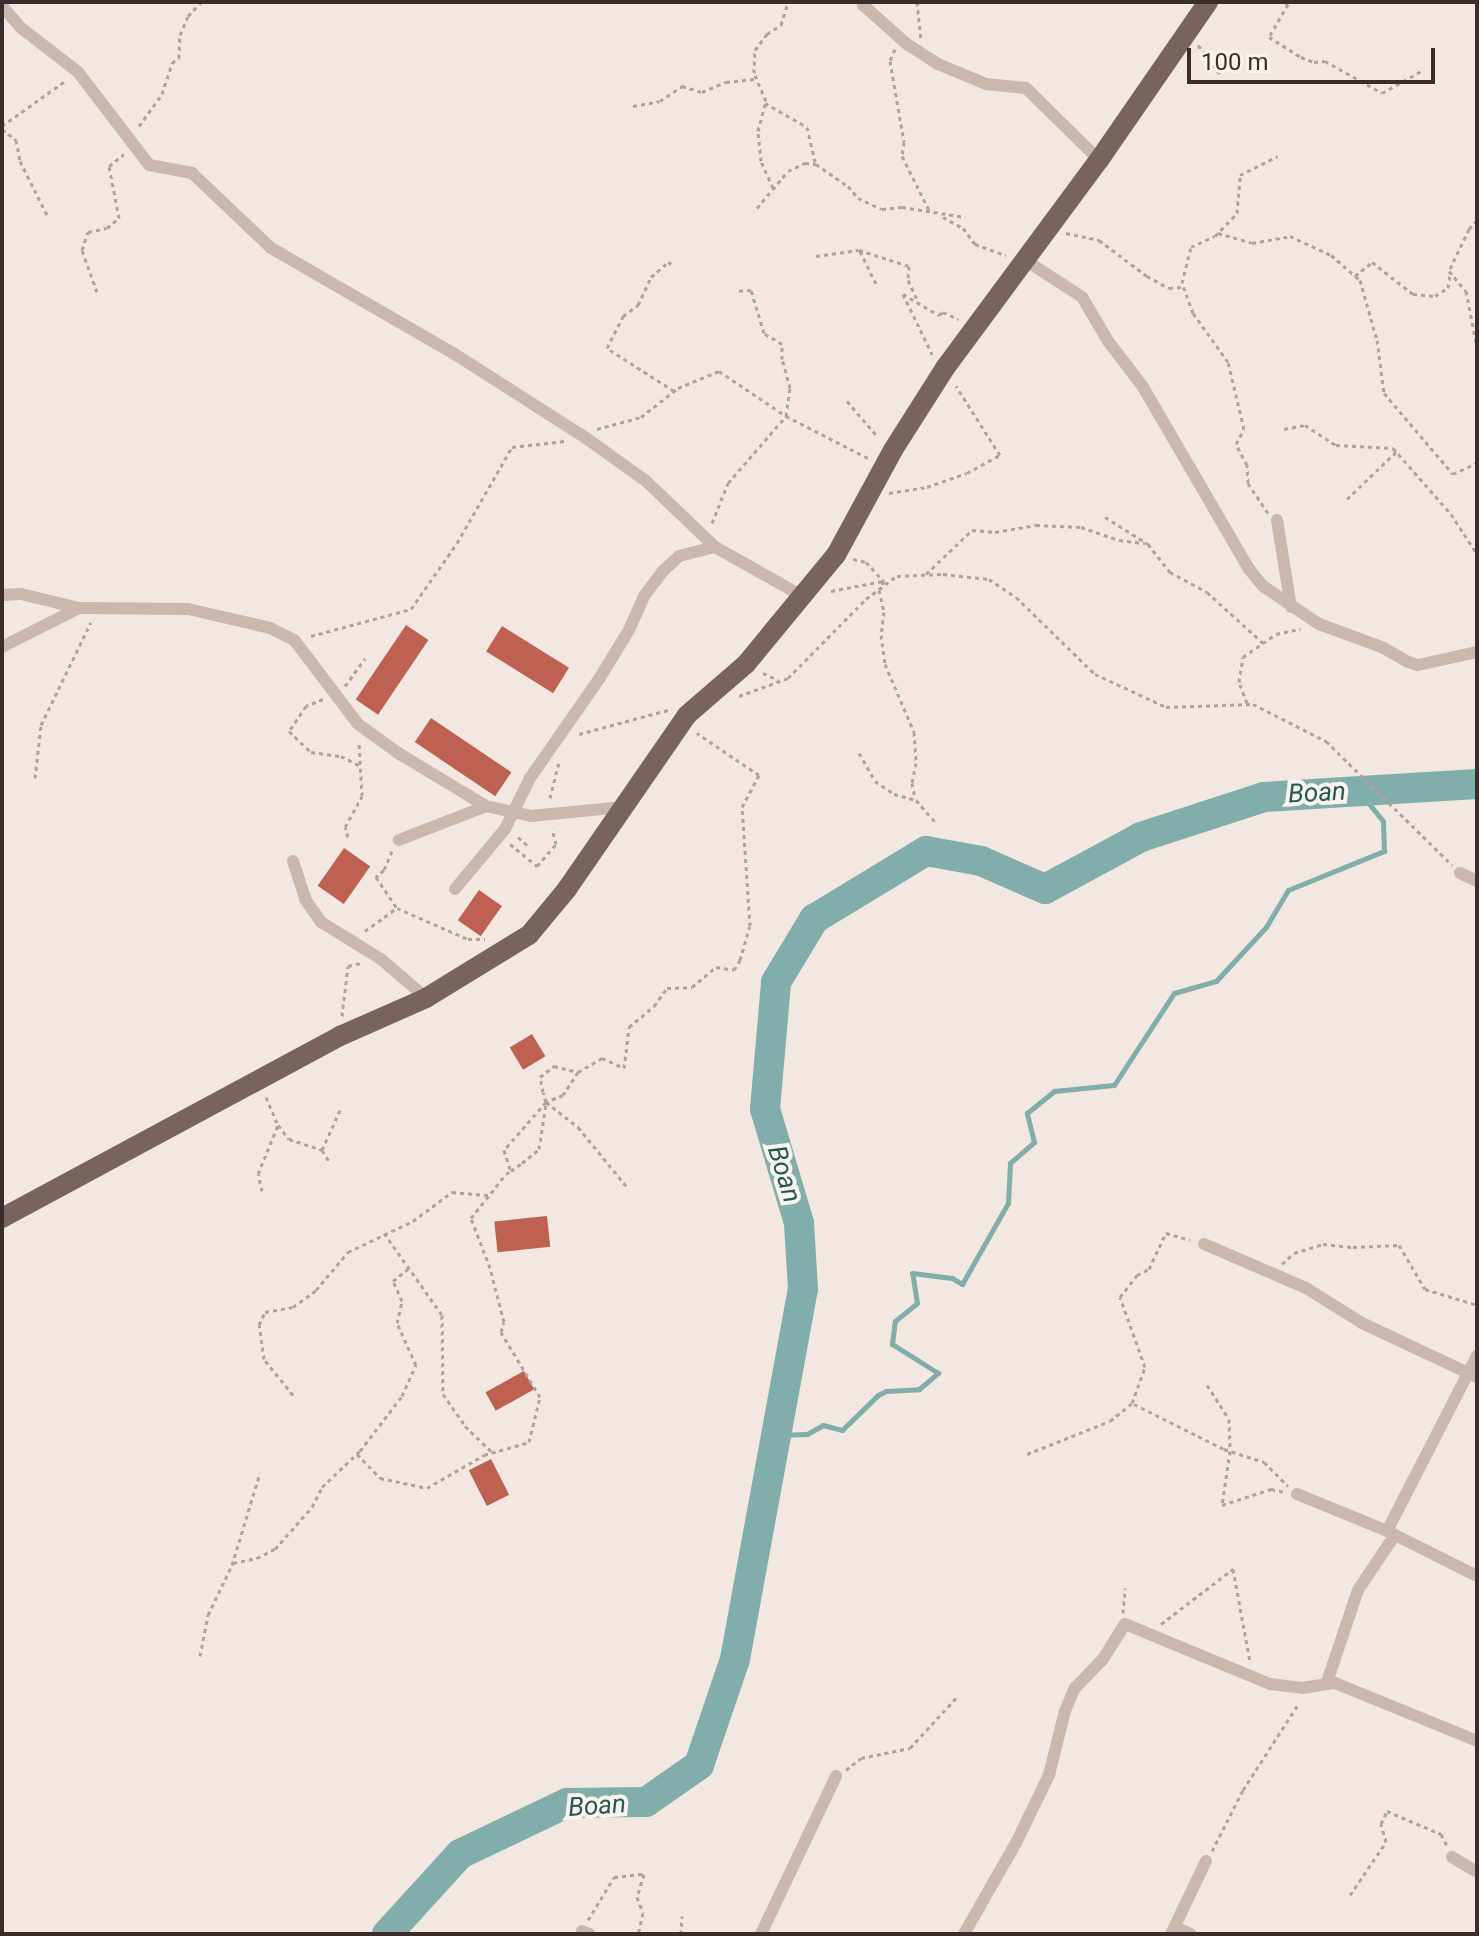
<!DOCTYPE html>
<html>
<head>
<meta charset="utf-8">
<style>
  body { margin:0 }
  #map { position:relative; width:1479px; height:1936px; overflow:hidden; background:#f2e8e1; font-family:Roboto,sans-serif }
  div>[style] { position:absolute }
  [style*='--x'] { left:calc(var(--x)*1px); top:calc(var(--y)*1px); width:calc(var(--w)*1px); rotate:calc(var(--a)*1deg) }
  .stream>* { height:5px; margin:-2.5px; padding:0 2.5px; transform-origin:2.5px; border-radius:2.5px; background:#81adaa }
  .river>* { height:30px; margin:-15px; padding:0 15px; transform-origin:15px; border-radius:15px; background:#81adaa }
  .building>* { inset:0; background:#be6153; transform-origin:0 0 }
  .path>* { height:3px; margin-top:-1.5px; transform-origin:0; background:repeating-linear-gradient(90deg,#b5a197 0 4px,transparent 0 8px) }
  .minor>* { height:12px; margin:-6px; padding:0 6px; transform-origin:6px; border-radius:6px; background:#cab7ad }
  .primary>* { height:20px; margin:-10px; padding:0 10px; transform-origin:10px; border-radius:10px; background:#79645d }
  span { translate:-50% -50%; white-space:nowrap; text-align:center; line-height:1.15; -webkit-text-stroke:8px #faf3ed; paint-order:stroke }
  .water-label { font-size:26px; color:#235855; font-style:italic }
  .frame { position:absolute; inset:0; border:4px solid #392e2b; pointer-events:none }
  .scale { position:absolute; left:1187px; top:48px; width:248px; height:36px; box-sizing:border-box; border:4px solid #392e2b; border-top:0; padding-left:10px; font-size:24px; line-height:28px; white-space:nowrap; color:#392e2b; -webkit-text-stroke:6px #faf3ed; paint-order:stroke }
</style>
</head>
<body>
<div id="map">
  <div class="stream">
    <div style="--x:777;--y:1435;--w:30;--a:-2"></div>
    <div style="--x:807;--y:1434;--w:18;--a:-29"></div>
    <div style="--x:823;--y:1425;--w:20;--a:15"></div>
    <div style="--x:842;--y:1430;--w:50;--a:-44.2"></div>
    <div style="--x:878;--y:1395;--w:9;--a:-27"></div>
    <div style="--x:886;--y:1391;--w:33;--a:-3"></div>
    <div style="--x:919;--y:1389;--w:25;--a:-40"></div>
    <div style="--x:938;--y:1373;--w:54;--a:-147.8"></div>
    <div style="--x:892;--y:1344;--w:23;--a:-83"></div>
    <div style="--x:895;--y:1321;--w:28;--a:-39"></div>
    <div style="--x:917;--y:1303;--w:30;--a:-99"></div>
    <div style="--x:912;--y:1273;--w:40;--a:7.1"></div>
    <div style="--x:952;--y:1278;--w:12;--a:31"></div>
    <div style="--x:962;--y:1284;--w:93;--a:-60.4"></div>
    <div style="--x:1008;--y:1203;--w:40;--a:-87.1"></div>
    <div style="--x:1010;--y:1163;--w:32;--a:-41"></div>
    <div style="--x:1034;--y:1142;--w:30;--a:-104"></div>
    <div style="--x:1027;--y:1113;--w:35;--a:-39"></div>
    <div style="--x:1054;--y:1091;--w:60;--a:-5.7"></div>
    <div style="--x:1114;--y:1085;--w:110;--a:-56.9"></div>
    <div style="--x:1174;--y:993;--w:44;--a:-15.9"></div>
    <div style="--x:1216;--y:981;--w:74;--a:-47.2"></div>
    <div style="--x:1266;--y:927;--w:43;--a:-59.3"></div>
    <div style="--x:1288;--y:890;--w:104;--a:-22.1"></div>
    <div style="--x:1384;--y:851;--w:30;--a:-92"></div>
    <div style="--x:1383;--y:821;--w:40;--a:-129"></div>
  </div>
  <div class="river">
    <div style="--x:387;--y:1934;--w:108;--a:-47.6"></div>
    <div style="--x:460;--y:1854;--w:119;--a:-25.5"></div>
    <div style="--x:567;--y:1803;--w:79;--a:-0.7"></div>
    <div style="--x:646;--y:1802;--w:65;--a:-34.9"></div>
    <div style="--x:699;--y:1765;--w:112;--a:-71.2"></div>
    <div style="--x:735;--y:1659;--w:376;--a:-79.6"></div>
    <div style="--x:803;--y:1289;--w:66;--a:-93.5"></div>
    <div style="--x:799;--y:1223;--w:119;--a:-106.6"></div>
    <div style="--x:765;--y:1109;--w:127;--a:-85"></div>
    <div style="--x:776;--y:982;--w:74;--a:-58.9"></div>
    <div style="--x:814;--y:919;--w:131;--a:-31.3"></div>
    <div style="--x:926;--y:851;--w:56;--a:10.3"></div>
    <div style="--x:981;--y:861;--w:70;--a:23.6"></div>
    <div style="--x:1045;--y:889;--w:109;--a:-28.4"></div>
    <div style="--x:1141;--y:837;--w:129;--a:-18"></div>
    <div style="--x:1264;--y:797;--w:213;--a:-3.5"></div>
  </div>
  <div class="building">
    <div style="left:406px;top:625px;width:27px;height:90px;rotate:34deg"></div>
    <div style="left:502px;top:626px;width:79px;height:30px;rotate:32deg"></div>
    <div style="left:431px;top:718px;width:97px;height:29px;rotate:34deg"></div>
    <div style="left:344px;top:848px;width:32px;height:46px;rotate:35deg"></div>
    <div style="left:479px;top:890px;width:28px;height:37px;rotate:35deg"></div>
    <div style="left:532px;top:1034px;width:26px;height:26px;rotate:59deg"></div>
    <div style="left:547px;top:1216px;width:31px;height:53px;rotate:84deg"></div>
    <div style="left:524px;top:1371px;width:21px;height:44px;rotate:61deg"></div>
    <div style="left:491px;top:1459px;width:40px;height:25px;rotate:63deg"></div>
  </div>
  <div class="path">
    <div style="--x:917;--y:2;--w:36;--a:84"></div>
    <div style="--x:1285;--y:2;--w:4;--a:34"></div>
    <div style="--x:1288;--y:4;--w:38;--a:120"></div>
    <div style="--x:1269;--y:37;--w:38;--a:32"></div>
    <div style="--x:1301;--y:57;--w:14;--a:21"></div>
    <div style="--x:1314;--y:62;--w:11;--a:-5"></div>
    <div style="--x:1325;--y:61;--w:65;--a:29.3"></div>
    <div style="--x:1382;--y:93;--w:47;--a:-29.3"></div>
    <div style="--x:1198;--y:45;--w:40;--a:53"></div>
    <div style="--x:895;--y:49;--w:13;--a:113"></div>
    <div style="--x:890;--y:61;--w:82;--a:80.2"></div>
    <div style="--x:904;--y:142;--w:14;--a:98"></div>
    <div style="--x:902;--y:156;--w:63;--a:63.4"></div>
    <div style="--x:765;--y:103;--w:48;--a:29.7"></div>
    <div style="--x:807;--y:127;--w:36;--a:77"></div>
    <div style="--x:633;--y:106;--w:27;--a:-10"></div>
    <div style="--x:660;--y:101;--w:27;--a:-34"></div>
    <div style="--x:682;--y:86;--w:21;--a:17"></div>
    <div style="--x:702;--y:92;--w:26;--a:-23"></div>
    <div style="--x:726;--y:82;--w:31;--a:-6"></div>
    <div style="--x:2;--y:126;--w:77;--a:-35.5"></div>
    <div style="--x:139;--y:126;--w:39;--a:-54"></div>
    <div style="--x:162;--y:94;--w:33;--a:-72"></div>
    <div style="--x:172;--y:63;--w:9;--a:-36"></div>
    <div style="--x:179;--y:58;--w:23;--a:-88"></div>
    <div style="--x:180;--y:35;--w:21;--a:-67"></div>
    <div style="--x:188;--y:16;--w:19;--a:-47"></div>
    <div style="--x:2;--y:129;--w:18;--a:38"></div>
    <div style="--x:16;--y:140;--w:21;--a:79"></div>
    <div style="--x:20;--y:161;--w:63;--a:63.4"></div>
    <div style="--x:773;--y:188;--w:30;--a:-114"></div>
    <div style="--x:761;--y:161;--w:30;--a:-96"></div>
    <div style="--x:758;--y:131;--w:31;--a:-75"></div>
    <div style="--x:766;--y:101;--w:30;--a:-113"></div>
    <div style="--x:754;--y:73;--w:23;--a:-88"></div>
    <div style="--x:755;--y:50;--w:20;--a:-53"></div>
    <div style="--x:767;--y:34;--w:17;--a:-33"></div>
    <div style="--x:781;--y:25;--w:24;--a:-73"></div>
    <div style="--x:757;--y:208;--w:48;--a:-50"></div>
    <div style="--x:788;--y:171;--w:19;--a:-25"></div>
    <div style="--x:805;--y:163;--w:11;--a:5"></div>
    <div style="--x:816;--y:164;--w:39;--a:35"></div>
    <div style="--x:848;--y:186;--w:16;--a:50"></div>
    <div style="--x:858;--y:198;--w:26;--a:25"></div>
    <div style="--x:882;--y:209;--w:20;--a:-6"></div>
    <div style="--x:902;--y:207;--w:64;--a:9"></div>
    <div style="--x:943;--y:217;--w:23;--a:29"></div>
    <div style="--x:963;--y:228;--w:20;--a:53"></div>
    <div style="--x:975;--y:244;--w:33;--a:20"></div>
    <div style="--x:1477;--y:220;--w:12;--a:132"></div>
    <div style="--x:1469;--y:229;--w:47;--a:115.5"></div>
    <div style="--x:1449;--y:271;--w:26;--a:50"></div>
    <div style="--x:1466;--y:291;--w:57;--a:78.9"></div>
    <div style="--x:1066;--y:233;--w:34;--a:12"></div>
    <div style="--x:1099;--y:240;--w:60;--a:36.9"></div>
    <div style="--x:1147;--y:276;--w:25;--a:29"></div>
    <div style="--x:1169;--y:288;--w:13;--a:-4"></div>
    <div style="--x:1218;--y:233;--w:35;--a:16"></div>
    <div style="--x:1252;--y:243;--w:39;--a:-10"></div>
    <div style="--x:1290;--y:236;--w:45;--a:24.9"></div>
    <div style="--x:1331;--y:255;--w:38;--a:41"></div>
    <div style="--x:1360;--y:280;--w:62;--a:74.2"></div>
    <div style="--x:1377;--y:340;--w:53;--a:82.5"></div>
    <div style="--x:1384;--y:393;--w:106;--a:49.6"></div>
    <div style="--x:1453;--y:474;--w:26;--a:-25"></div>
    <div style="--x:860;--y:251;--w:39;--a:64"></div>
    <div style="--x:816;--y:256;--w:43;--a:-7.9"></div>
    <div style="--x:859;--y:250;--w:52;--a:17.7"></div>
    <div style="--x:909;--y:266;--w:14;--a:94"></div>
    <div style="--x:908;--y:280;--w:26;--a:65"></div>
    <div style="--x:1355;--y:276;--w:22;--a:-39"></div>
    <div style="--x:1372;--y:262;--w:52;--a:38"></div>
    <div style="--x:1413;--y:294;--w:22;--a:5"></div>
    <div style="--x:1435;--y:296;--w:15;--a:-32"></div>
    <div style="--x:1448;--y:288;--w:14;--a:-82"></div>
    <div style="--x:97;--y:292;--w:45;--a:-109.7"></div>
    <div style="--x:82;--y:250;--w:19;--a:-72"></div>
    <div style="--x:88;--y:232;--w:19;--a:-12"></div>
    <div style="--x:107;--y:228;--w:16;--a:-40"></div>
    <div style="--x:119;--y:218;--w:53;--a:-100.9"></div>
    <div style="--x:109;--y:166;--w:19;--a:-39"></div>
    <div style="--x:903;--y:294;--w:67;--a:64.2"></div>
    <div style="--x:903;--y:294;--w:42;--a:30.3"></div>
    <div style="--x:939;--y:315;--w:5;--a:-37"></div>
    <div style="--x:943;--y:312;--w:17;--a:25"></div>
    <div style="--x:674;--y:391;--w:80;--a:-147.3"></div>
    <div style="--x:607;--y:348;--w:36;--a:-63"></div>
    <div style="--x:623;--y:316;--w:19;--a:-36"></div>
    <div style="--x:638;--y:305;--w:31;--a:-65"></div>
    <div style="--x:651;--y:277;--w:23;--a:-41"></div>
    <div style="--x:668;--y:262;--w:8;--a:30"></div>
    <div style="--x:847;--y:401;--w:48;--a:49.3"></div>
    <div style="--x:597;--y:429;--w:46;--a:-15.3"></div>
    <div style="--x:641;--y:417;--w:47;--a:-38.1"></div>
    <div style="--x:678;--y:388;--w:44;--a:-22.5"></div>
    <div style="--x:719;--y:371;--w:81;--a:33.9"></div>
    <div style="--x:786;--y:416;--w:94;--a:27.1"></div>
    <div style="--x:1284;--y:429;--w:21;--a:-11"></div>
    <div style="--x:1305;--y:425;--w:37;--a:33"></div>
    <div style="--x:1336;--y:445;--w:57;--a:3"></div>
    <div style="--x:1393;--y:448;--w:88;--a:48.7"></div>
    <div style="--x:1451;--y:514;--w:48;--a:57"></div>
    <div style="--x:889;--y:493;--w:38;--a:-9"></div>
    <div style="--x:927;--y:487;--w:42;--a:-19.3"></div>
    <div style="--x:967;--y:473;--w:38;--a:-29"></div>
    <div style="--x:1000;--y:455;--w:82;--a:-122.5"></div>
    <div style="--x:1347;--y:499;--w:68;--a:-43.8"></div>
    <div style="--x:1268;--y:513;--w:36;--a:-124"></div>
    <div style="--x:1248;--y:483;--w:18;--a:-93"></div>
    <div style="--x:1247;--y:465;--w:24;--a:-118"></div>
    <div style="--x:1236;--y:444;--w:17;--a:-62"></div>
    <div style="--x:1244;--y:429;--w:69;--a:-103.4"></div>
    <div style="--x:1228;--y:362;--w:60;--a:-125.5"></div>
    <div style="--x:1193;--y:313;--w:32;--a:-110"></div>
    <div style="--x:1182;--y:283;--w:37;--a:-76"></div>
    <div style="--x:1191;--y:247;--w:26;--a:-25"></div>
    <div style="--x:1215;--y:236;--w:32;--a:-46"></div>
    <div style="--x:1237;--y:213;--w:38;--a:-85"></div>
    <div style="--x:1240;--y:175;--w:42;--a:-26.6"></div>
    <div style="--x:1105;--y:517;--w:51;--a:32.1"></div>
    <div style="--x:1148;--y:544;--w:36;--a:52"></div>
    <div style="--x:1170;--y:572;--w:42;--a:28.4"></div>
    <div style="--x:1207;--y:592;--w:76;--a:42.3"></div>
    <div style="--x:712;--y:523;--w:43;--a:-68.2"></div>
    <div style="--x:728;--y:483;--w:89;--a:-49.1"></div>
    <div style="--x:786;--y:416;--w:28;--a:-82"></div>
    <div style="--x:790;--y:388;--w:30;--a:-105"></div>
    <div style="--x:782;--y:359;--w:15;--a:-90"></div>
    <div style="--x:782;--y:344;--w:21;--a:-149"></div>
    <div style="--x:764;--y:333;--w:45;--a:-106.8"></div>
    <div style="--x:751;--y:290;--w:15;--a:176"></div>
    <div style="--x:853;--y:559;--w:13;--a:13"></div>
    <div style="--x:866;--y:562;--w:26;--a:47"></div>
    <div style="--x:884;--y:581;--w:10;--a:119"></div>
    <div style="--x:879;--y:590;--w:23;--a:77"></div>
    <div style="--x:884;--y:612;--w:23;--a:97"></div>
    <div style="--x:881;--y:635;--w:29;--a:82"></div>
    <div style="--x:885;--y:664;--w:74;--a:66.9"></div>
    <div style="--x:914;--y:732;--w:31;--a:86"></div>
    <div style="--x:916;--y:763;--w:20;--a:101"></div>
    <div style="--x:912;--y:783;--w:16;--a:79"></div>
    <div style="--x:926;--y:574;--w:64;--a:-43.7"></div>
    <div style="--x:972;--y:530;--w:23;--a:5"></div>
    <div style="--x:995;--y:532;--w:42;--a:-9.7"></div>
    <div style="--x:1036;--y:525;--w:45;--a:2.5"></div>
    <div style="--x:1081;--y:527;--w:40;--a:18.9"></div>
    <div style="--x:1119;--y:540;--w:26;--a:7"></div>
    <div style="--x:831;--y:591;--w:53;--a:-10.9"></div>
    <div style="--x:311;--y:636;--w:104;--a:-15.1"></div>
    <div style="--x:411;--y:609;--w:80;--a:-55.1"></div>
    <div style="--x:457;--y:543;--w:111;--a:-60.2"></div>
    <div style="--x:512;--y:447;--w:53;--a:-6.5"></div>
    <div style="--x:763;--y:673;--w:17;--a:25"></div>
    <div style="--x:345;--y:686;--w:34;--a:-54"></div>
    <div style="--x:739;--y:696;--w:52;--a:-20.2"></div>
    <div style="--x:788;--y:678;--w:111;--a:-45.4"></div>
    <div style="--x:866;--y:599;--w:39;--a:-37"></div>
    <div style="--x:897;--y:576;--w:46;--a:-2.5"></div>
    <div style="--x:943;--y:574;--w:46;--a:6.2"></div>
    <div style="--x:989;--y:579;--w:32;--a:34"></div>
    <div style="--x:1016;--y:597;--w:110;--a:44.3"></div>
    <div style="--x:1095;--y:674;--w:78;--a:24.9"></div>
    <div style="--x:1166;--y:707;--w:87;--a:-2"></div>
    <div style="--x:1253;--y:704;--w:82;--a:26.9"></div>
    <div style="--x:1326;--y:741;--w:177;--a:44.5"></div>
    <div style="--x:323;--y:699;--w:18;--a:158"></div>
    <div style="--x:306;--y:706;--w:30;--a:124"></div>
    <div style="--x:289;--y:731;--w:30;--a:44"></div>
    <div style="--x:311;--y:752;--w:30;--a:8"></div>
    <div style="--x:341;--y:756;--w:22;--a:27"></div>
    <div style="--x:1247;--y:703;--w:22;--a:-111"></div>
    <div style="--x:1239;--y:682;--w:25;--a:-81"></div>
    <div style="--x:1243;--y:657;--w:40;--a:-34.9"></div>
    <div style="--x:1276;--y:634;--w:25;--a:-12"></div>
    <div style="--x:579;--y:734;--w:92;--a:-15.1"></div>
    <div style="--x:859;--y:753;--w:32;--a:60"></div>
    <div style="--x:875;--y:781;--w:23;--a:34"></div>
    <div style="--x:894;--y:794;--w:23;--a:15"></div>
    <div style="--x:916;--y:800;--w:29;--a:49"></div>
    <div style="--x:35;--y:778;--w:53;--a:-83.5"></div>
    <div style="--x:41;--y:725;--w:114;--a:-64.1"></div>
    <div style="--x:550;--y:798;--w:36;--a:-76"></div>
    <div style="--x:348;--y:837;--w:10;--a:-107"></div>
    <div style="--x:345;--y:827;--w:35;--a:-61"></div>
    <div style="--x:362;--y:796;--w:54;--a:-93.2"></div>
    <div style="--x:518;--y:837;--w:13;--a:42"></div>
    <div style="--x:510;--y:844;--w:35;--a:39"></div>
    <div style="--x:537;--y:866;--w:29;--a:-49"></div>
    <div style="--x:556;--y:844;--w:16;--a:-104"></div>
    <div style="--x:392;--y:851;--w:21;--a:113"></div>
    <div style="--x:384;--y:870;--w:11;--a:139"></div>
    <div style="--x:376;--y:877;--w:37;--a:56"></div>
    <div style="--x:397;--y:908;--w:77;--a:23.6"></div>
    <div style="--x:468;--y:939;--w:17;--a:0"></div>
    <div style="--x:365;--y:931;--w:39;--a:-36"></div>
    <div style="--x:342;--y:1016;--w:50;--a:-83.2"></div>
    <div style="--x:348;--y:966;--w:13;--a:-13"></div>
    <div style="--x:578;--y:1072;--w:28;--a:-30"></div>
    <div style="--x:602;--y:1058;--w:24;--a:24"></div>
    <div style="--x:624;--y:1068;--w:41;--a:-83"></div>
    <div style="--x:629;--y:1027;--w:33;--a:-40"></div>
    <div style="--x:654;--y:1006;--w:22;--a:-54"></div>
    <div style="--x:667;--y:988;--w:25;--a:-2"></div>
    <div style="--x:692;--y:987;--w:31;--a:-40"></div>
    <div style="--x:716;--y:967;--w:18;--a:9"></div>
    <div style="--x:734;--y:970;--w:12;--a:-59"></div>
    <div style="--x:740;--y:960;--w:35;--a:-74"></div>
    <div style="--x:750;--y:926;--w:119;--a:-93.8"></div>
    <div style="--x:742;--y:807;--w:36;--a:-62"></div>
    <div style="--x:759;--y:775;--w:75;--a:-145.9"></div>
    <div style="--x:266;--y:1097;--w:30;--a:67"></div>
    <div style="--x:278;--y:1125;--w:18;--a:52"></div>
    <div style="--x:289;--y:1139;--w:35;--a:18"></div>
    <div style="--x:322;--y:1150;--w:15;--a:58"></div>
    <div style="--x:546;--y:1102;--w:41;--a:38"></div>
    <div style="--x:578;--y:1127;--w:77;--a:50.8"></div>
    <div style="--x:322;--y:1150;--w:44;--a:-65.8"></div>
    <div style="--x:262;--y:1191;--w:17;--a:-103"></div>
    <div style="--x:258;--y:1174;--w:53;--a:-67.8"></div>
    <div style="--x:384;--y:1233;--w:100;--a:54.7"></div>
    <div style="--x:442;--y:1315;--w:79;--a:89.3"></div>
    <div style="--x:443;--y:1394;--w:39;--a:55"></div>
    <div style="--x:465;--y:1426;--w:37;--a:44"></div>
    <div style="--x:1282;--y:1264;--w:16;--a:-43"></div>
    <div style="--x:1294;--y:1253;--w:30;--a:-17"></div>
    <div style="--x:1323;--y:1244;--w:30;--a:6"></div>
    <div style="--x:1353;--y:1247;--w:46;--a:-2.5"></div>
    <div style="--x:1399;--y:1245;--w:51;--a:59.4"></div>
    <div style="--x:1425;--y:1289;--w:54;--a:17.1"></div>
    <div style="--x:1207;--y:1385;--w:40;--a:57.1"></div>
    <div style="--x:1229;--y:1419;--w:32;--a:88"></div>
    <div style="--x:1230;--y:1451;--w:55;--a:98.4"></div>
    <div style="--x:1222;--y:1505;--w:52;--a:-18.1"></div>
    <div style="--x:1271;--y:1489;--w:14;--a:12"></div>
    <div style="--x:293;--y:1395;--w:46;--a:-128.9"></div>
    <div style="--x:264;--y:1359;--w:34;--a:-98"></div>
    <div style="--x:259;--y:1325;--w:14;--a:-65"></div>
    <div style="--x:265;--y:1312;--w:28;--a:-10"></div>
    <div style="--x:293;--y:1307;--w:29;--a:-36"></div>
    <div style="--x:316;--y:1290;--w:50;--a:-49.9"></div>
    <div style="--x:348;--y:1252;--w:72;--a:-25.5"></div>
    <div style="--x:413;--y:1221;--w:49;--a:-36.6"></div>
    <div style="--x:452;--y:1192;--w:37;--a:5"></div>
    <div style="--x:1134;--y:1404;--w:101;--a:26.6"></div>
    <div style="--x:1224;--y:1449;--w:42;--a:18"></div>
    <div style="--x:1264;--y:1462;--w:34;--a:45"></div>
    <div style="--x:357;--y:1454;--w:33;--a:46"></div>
    <div style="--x:380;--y:1478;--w:48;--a:12"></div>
    <div style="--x:427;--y:1488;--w:66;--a:-30.1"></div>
    <div style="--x:484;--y:1455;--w:47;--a:-16.1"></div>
    <div style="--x:529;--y:1442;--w:46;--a:-76.3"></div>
    <div style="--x:540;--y:1397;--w:76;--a:-121"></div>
    <div style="--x:501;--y:1332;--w:10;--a:-73"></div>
    <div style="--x:504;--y:1322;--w:56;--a:-104.5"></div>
    <div style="--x:490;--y:1268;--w:53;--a:-110.8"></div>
    <div style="--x:471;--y:1218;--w:56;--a:-51.5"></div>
    <div style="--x:506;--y:1174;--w:6;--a:-31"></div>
    <div style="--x:511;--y:1171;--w:14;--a:-36"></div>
    <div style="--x:522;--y:1163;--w:22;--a:-39"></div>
    <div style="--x:539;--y:1149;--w:46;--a:-81.2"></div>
    <div style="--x:546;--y:1104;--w:2;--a:-90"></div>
    <div style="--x:546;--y:1102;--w:10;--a:-107"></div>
    <div style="--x:543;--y:1092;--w:15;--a:-101"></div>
    <div style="--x:540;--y:1077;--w:18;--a:-38"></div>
    <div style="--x:554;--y:1066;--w:25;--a:14"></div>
    <div style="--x:578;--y:1072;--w:27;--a:123"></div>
    <div style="--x:563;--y:1095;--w:18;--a:158"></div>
    <div style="--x:546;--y:1102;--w:64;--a:131.2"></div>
    <div style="--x:504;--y:1150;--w:22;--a:72"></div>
    <div style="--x:1027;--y:1454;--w:89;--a:-21.7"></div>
    <div style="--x:1110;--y:1421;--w:28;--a:-39"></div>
    <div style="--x:1132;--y:1403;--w:38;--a:-70"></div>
    <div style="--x:1145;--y:1367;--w:74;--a:-109.7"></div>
    <div style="--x:1120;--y:1297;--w:28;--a:-52"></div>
    <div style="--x:1137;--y:1275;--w:13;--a:-27"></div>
    <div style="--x:1149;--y:1269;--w:40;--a:-65"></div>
    <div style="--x:1166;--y:1233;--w:25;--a:16"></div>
    <div style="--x:233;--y:1563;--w:25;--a:-12"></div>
    <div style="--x:257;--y:1558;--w:20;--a:-27"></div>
    <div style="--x:275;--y:1549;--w:56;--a:-48.6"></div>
    <div style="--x:312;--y:1507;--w:22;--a:-63"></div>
    <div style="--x:322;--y:1487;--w:52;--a:-43.5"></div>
    <div style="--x:360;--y:1451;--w:69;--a:-52.6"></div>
    <div style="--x:402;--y:1396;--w:34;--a:-66"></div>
    <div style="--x:416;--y:1365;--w:46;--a:-114.3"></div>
    <div style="--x:397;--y:1323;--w:23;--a:-77"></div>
    <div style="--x:402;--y:1301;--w:22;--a:-114"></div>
    <div style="--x:393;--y:1281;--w:21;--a:-39"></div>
    <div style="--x:1123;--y:1613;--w:25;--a:-85"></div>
    <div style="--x:1161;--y:1624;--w:91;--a:-37.4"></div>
    <div style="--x:1233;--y:1569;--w:95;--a:79.6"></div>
    <div style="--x:200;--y:1656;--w:42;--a:-79"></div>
    <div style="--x:208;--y:1615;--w:55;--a:-64.4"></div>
    <div style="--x:232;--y:1565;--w:96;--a:-73.1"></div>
    <div style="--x:846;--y:1770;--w:19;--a:-39"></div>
    <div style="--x:861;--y:1758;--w:50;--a:-11.5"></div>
    <div style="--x:910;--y:1748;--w:68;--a:-47.4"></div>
    <div style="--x:1212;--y:1851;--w:68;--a:-63.1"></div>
    <div style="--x:1243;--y:1790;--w:103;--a:-57.2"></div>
    <div style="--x:1350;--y:1895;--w:64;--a:-55.8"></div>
    <div style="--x:1386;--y:1842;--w:19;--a:-106"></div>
    <div style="--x:1381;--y:1824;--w:14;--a:-65"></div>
    <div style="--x:1387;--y:1811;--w:59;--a:23.1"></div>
    <div style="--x:1441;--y:1834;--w:13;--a:63"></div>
    <div style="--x:588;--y:1920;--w:50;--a:-58.8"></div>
    <div style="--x:614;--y:1877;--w:30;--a:-6"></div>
    <div style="--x:644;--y:1874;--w:24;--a:107"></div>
    <div style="--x:637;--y:1897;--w:17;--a:69"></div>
    <div style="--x:643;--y:1913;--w:22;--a:103"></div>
    <div style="--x:681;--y:1934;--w:18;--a:-87"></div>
  </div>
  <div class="minor">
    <div style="--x:863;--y:5;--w:59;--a:41.6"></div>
    <div style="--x:907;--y:44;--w:37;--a:33"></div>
    <div style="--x:938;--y:64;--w:52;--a:22.6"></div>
    <div style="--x:986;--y:84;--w:40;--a:5.7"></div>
    <div style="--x:1026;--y:88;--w:103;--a:44.6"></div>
    <div style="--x:2;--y:6;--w:28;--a:49"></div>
    <div style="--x:20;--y:27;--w:73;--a:37.8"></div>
    <div style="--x:78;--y:72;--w:117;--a:52.6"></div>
    <div style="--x:149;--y:165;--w:44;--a:10.5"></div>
    <div style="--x:192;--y:173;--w:109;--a:43.5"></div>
    <div style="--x:271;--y:248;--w:210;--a:30"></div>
    <div style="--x:453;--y:353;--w:158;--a:32.6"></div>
    <div style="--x:586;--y:438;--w:74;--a:35.6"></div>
    <div style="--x:646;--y:481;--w:95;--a:43.7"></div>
    <div style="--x:715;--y:547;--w:102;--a:29.3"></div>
    <div style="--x:1025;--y:260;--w:68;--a:33"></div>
    <div style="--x:1082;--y:297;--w:51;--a:59.4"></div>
    <div style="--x:1108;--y:341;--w:58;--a:52.7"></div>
    <div style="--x:1143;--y:387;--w:211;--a:59.8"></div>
    <div style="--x:1249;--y:569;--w:22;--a:51"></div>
    <div style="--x:1263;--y:586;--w:68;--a:34.2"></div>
    <div style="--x:1319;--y:624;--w:67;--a:20.1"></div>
    <div style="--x:1382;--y:647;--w:30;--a:30"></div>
    <div style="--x:1408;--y:662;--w:10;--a:17"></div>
    <div style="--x:1418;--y:665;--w:60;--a:-12.4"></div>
    <div style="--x:1277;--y:520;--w:88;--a:80.9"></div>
    <div style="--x:2;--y:595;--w:19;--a:-3"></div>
    <div style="--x:21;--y:594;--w:60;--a:13.6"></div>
    <div style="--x:79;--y:608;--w:109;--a:0.5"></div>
    <div style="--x:188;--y:609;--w:84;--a:13"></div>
    <div style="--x:270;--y:628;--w:28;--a:27"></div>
    <div style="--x:295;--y:641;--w:104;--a:52.8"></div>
    <div style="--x:358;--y:724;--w:49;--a:35.9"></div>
    <div style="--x:398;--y:753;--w:103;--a:31.1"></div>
    <div style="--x:2;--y:647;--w:86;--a:-26.9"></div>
    <div style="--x:399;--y:840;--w:93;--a:-21.3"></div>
    <div style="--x:486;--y:806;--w:46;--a:12.5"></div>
    <div style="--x:531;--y:816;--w:91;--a:-5.6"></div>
    <div style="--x:293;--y:861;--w:40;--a:72"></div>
    <div style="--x:305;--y:899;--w:28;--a:55"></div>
    <div style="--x:321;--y:922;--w:70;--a:31.7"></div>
    <div style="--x:381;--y:959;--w:60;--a:40.9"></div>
    <div style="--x:1460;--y:873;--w:19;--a:25"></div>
    <div style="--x:455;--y:889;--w:78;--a:-50.2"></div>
    <div style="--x:505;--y:829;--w:57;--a:-63.9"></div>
    <div style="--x:530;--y:778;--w:121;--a:-55.1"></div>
    <div style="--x:599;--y:679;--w:57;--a:-58.5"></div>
    <div style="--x:629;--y:630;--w:37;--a:-66"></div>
    <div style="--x:644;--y:596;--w:30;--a:-53"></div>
    <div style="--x:662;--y:572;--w:23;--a:-43"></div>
    <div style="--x:679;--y:556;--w:37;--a:-14"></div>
    <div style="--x:1204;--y:1244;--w:111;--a:23.3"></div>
    <div style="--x:1306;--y:1288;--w:66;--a:32"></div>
    <div style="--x:1362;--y:1323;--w:127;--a:25.2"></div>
    <div style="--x:1297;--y:1494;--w:97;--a:22.3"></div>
    <div style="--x:1387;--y:1531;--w:101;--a:26.6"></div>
    <div style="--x:1387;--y:1531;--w:197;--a:-62.8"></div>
    <div style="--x:1327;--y:1682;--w:97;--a:-71.4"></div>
    <div style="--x:1358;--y:1590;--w:66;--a:-56.1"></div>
    <div style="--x:1452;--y:1857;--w:29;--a:31"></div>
    <div style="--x:1175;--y:1927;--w:17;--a:24"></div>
    <div style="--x:582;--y:1931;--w:8;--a:23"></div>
    <div style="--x:761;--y:1934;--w:175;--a:-64.6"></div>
    <div style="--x:964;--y:1934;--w:105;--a:-60.3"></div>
    <div style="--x:1016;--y:1843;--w:76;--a:-64.1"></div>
    <div style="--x:1049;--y:1775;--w:66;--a:-76"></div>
    <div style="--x:1065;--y:1711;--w:25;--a:-67"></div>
    <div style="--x:1075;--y:1688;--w:40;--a:-46"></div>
    <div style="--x:1103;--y:1659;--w:41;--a:-57.8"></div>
    <div style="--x:1125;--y:1624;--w:157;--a:22.5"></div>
    <div style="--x:1270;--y:1684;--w:32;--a:7"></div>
    <div style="--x:1302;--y:1688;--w:33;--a:-9"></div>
    <div style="--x:1335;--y:1683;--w:153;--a:22.2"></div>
    <div style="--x:1171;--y:1934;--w:81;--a:-64.4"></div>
  </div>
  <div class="primary">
    <div style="--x:2;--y:1218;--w:384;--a:-28.3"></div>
    <div style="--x:340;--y:1036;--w:94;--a:-23.8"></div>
    <div style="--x:426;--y:998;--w:121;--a:-31.5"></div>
    <div style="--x:529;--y:935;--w:60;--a:-50.4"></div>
    <div style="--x:567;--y:889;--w:211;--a:-55.4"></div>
    <div style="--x:687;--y:715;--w:78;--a:-40.8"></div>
    <div style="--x:746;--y:664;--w:141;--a:-50.5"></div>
    <div style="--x:836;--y:555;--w:119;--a:-61.5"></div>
    <div style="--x:893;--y:450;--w:97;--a:-57.6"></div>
    <div style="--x:945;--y:368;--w:259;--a:-53.5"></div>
    <div style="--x:1099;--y:160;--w:192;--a:-55.4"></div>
  </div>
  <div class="water-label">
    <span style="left:1317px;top:793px;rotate:-3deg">Boan</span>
    <span style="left:784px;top:1174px;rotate:73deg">Boan</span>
    <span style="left:597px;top:1806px;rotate:-4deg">Boan</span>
  </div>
  <div class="frame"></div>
  <div class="scale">100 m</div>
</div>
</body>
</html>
